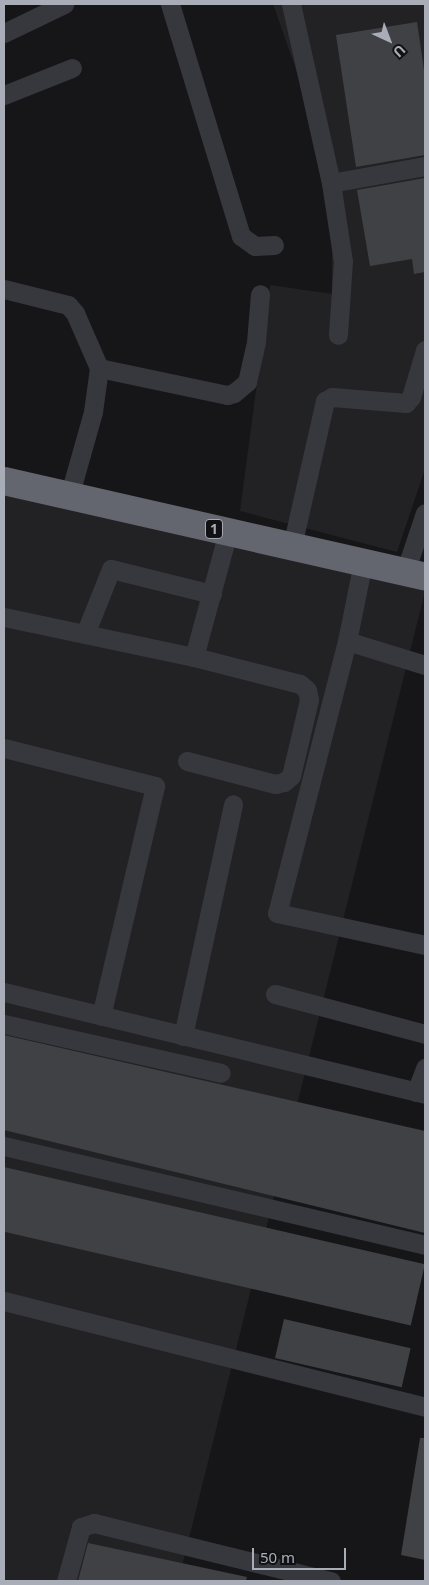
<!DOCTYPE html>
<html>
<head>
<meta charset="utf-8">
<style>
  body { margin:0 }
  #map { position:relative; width:429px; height:1585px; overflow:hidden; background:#161618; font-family:"Noto Sans",sans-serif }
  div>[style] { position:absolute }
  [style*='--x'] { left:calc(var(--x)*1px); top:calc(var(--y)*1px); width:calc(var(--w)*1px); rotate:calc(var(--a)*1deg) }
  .built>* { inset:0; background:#222225; transform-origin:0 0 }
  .building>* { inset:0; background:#404145; transform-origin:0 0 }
  .minor>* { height:19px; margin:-9.5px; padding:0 9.5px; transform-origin:9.5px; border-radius:9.5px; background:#37383d }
  .highway>* { height:28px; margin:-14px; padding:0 14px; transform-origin:14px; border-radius:14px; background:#63666e }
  span { translate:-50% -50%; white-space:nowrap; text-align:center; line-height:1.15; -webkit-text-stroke:4.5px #111113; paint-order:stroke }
  .shield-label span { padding:1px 4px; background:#111113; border:1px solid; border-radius:4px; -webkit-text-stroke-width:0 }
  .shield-label { font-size:14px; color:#a8adb8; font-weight:700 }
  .frame { position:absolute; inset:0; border:5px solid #a8adb8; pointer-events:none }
  .north { position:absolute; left:364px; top:15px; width:50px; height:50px; -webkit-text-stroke:4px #111113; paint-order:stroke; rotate:137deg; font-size:14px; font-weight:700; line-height:20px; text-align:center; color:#a8adb8 }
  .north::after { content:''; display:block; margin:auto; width:18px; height:22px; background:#a8adb8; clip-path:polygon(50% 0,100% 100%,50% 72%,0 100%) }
  .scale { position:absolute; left:252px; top:1548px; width:94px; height:22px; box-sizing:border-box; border:2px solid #a8adb8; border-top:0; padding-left:6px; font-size:15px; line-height:18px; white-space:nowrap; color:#a8adb8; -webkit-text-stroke:4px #111113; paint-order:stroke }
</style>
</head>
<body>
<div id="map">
  <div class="built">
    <div style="clip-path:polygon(273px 4px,425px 4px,425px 469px,397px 552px,240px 511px,270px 285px,332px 294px,332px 234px,306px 98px)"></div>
    <div style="left:4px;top:486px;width:434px;height:1095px;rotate:14deg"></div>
  </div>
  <div class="building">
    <div style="clip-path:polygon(417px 22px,425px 77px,425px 155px,356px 167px,336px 35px)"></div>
    <div style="clip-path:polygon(425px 178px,425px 272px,414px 274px,412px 259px,370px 266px,357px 190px)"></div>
    <div style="clip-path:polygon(4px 1035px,425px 1131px,425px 1233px,4px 1130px)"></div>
    <div style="left:4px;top:1167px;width:432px;height:63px;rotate:13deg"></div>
    <div style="left:284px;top:1319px;width:130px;height:40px;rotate:13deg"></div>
    <div style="clip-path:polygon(420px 1438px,425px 1438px,425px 1560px,401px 1555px)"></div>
    <div style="clip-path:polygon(88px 1543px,247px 1577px,246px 1581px,78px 1581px)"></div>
  </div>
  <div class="minor">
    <div style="--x:170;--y:4;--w:243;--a:73"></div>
    <div style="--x:241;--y:236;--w:17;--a:36"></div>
    <div style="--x:255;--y:246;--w:19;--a:-3"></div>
    <div style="--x:291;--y:4;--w:183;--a:77.4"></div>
    <div style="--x:331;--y:183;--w:79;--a:81.3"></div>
    <div style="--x:343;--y:261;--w:74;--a:93.9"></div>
    <div style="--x:4;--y:33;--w:67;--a:-25.8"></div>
    <div style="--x:4;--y:95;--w:73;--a:-21.7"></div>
    <div style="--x:331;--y:183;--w:96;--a:-10.3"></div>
    <div style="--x:4;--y:289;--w:66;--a:14"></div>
    <div style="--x:68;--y:305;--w:11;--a:49"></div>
    <div style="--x:75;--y:313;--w:60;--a:66.4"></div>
    <div style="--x:99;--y:368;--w:44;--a:97.8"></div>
    <div style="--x:93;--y:412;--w:88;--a:105.8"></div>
    <div style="--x:99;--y:368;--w:131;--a:11.9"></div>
    <div style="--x:227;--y:395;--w:7;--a:-16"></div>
    <div style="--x:234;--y:393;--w:17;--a:-40"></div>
    <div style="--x:247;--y:382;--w:41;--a:-77.3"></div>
    <div style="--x:256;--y:342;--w:48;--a:-85.2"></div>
    <div style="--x:292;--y:546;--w:149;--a:-77.2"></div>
    <div style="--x:325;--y:401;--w:8;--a:-30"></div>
    <div style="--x:332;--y:397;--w:74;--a:4.6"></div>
    <div style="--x:406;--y:403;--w:8;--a:-50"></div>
    <div style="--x:411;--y:397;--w:49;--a:-73.4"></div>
    <div style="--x:363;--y:562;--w:81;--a:101.4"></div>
    <div style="--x:347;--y:641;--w:281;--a:104.4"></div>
    <div style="--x:277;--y:913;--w:151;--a:12.2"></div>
    <div style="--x:405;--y:572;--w:62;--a:-71.3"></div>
    <div style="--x:4;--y:617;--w:194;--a:11.9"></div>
    <div style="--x:194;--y:657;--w:130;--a:-74.8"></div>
    <div style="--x:85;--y:634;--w:70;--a:-68.2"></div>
    <div style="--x:111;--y:569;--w:104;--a:13.9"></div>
    <div style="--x:347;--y:641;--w:82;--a:17.1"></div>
    <div style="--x:4;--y:748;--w:156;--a:14.1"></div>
    <div style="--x:155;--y:786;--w:236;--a:103.2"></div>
    <div style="--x:187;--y:761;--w:91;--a:14.6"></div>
    <div style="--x:275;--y:784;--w:9;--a:-13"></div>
    <div style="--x:284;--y:782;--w:9;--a:-41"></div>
    <div style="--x:291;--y:776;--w:78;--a:-76.7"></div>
    <div style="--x:309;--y:700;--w:10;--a:-101"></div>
    <div style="--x:307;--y:690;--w:9;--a:-139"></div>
    <div style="--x:300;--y:684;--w:109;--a:-165.7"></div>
    <div style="--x:4;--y:992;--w:433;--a:13.6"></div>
    <div style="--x:275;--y:994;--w:155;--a:14.9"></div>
    <div style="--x:4;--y:1024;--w:222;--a:12.7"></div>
    <div style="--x:183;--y:1036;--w:237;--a:-77.8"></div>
    <div style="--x:416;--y:1092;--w:26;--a:-69"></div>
    <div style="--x:4;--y:1146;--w:432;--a:13.2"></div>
    <div style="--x:4;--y:1301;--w:434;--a:14.1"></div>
    <div style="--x:66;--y:1581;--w:56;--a:-74.5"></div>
    <div style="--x:81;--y:1527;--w:14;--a:-17"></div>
    <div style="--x:94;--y:1523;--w:244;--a:13.8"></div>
  </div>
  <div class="highway">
    <div style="--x:4;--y:481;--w:432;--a:12.8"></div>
  </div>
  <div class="shield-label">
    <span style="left:214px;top:529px">1</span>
  </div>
  <div class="frame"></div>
  <div class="north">U</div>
  <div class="scale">50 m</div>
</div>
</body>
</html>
